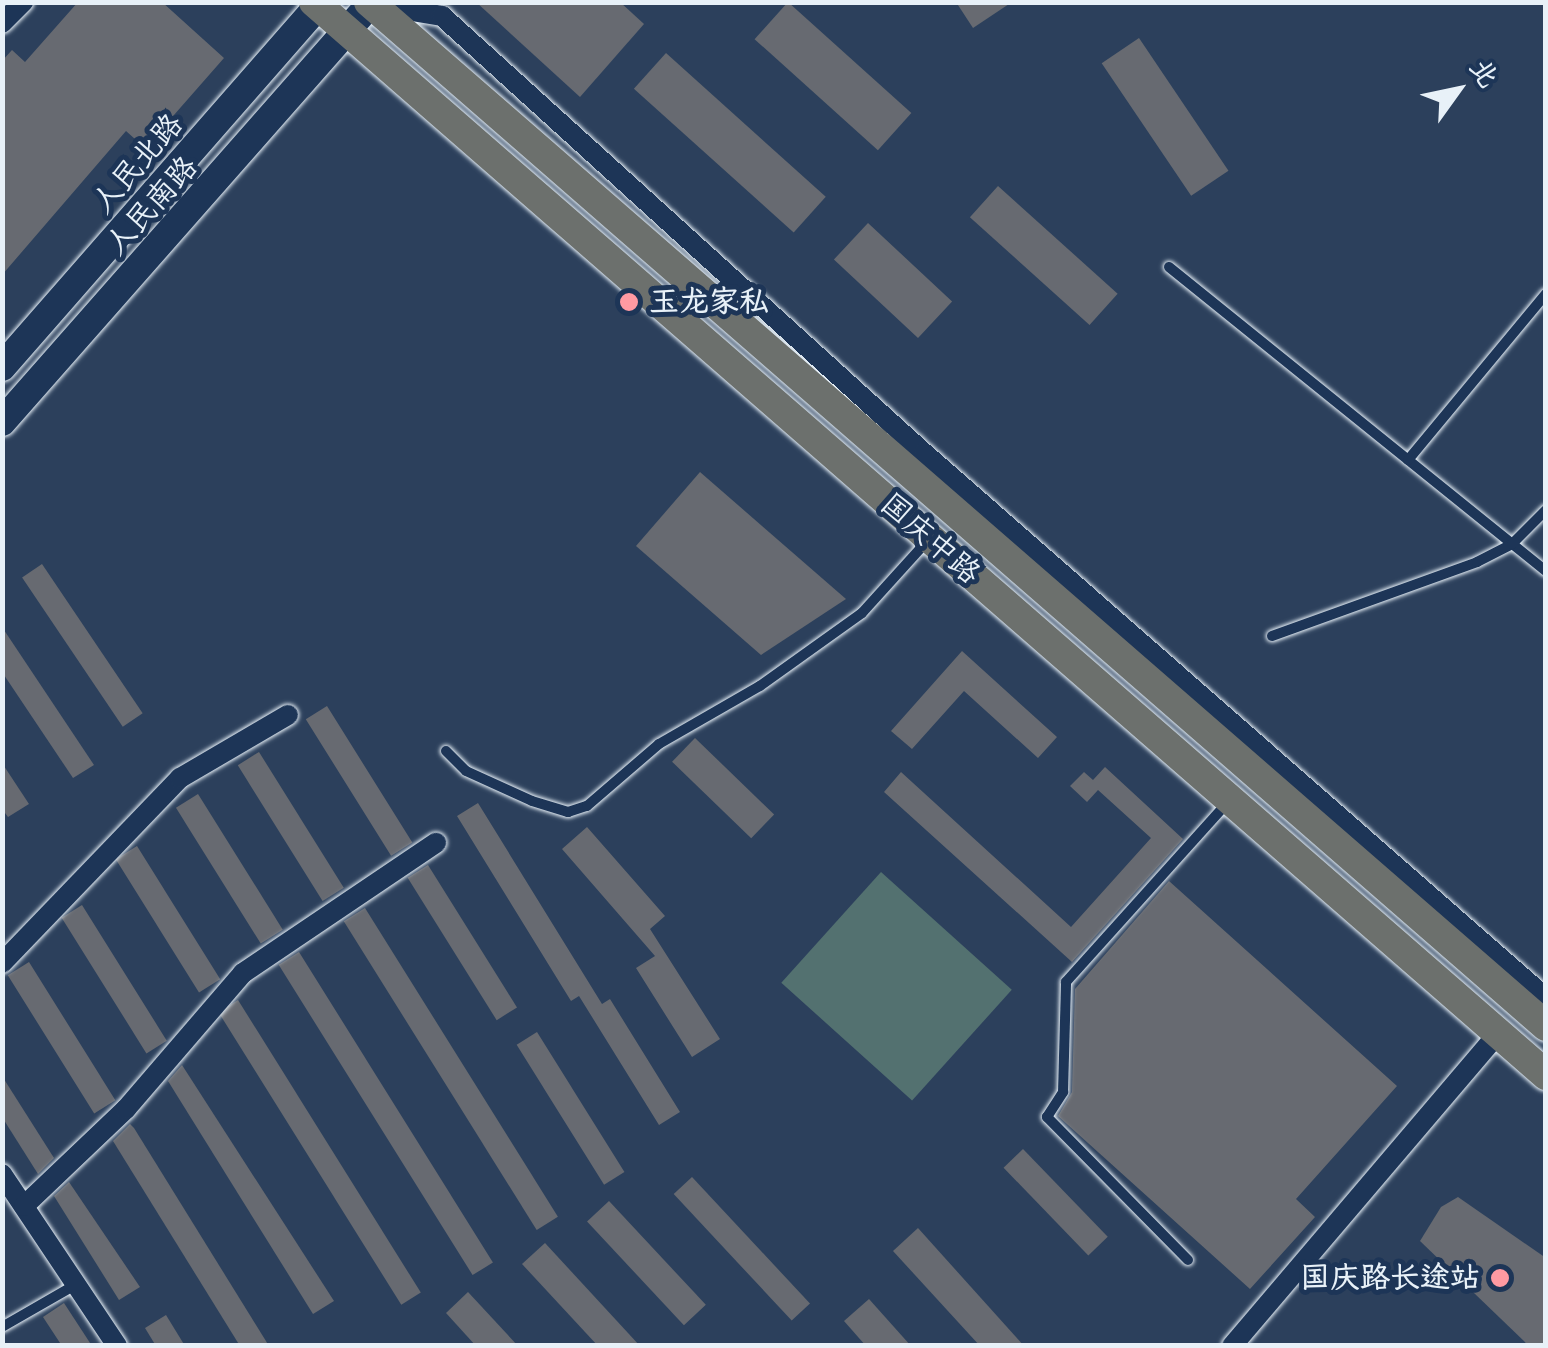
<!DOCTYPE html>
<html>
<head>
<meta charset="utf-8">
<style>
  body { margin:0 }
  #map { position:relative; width:1548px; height:1348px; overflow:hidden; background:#2c405c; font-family:"Architects Daughter","LXGW WenKai TC",sans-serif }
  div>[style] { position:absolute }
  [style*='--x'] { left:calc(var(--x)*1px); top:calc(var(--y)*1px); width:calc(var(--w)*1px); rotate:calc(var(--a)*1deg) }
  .green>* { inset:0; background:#537170; transform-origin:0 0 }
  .building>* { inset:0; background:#676a71; transform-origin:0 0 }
  .roads { filter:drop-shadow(0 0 2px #e8f1f8) drop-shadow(0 0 2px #e8f1f8) }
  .service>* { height:10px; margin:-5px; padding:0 5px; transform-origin:5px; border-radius:5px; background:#1d3557 }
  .minor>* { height:20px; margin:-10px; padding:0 10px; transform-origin:10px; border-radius:10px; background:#1d3557 }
  .secondary>* { height:28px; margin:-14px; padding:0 14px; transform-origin:14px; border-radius:14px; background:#1d3557 }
  .primary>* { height:30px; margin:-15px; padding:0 15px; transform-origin:15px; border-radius:15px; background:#6c706d }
  .dots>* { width:28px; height:28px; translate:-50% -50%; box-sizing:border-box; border:5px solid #1d3557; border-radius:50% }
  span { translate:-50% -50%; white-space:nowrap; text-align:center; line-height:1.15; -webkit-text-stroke:10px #1d3557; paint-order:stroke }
  .street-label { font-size:30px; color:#e8f1f8 }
  .poi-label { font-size:30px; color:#e8f1f8; font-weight:700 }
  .left { translate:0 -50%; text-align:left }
  .right { translate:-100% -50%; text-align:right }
  .frame { position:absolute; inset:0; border:5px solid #e8f1f8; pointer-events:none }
  .north { position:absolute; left:1408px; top:40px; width:100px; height:100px; -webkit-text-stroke:8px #1d3557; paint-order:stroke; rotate:57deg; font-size:28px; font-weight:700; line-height:40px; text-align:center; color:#e8f1f8 }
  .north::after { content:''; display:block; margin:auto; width:35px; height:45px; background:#e8f1f8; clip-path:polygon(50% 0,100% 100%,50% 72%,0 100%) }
</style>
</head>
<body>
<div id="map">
  <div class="green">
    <div style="left:881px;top:872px;width:176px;height:149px;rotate:42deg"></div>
  </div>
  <div class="building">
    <div style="clip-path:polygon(78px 2px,162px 2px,224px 58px,145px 148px,126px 131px,2px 275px,2px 61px,12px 50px,25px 62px)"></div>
    <div style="clip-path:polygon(476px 2px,620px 2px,644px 24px,580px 97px)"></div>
    <div style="left:788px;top:2px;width:166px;height:50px;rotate:42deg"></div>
    <div style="clip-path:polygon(956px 2px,1012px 2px,973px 28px)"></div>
    <div style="left:1139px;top:38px;width:160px;height:45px;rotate:56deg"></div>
    <div style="left:666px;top:53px;width:215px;height:48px;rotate:42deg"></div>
    <div style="left:998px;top:186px;width:161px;height:42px;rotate:42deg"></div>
    <div style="left:868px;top:223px;width:115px;height:50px;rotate:43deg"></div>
    <div style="clip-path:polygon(700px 472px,846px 599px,761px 655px,636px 546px)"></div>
    <div style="left:42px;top:564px;width:180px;height:24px;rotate:56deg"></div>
    <div style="clip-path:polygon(2px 627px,94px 765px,73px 778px,2px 672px)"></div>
    <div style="clip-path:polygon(962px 651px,1057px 737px,1038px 758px,964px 691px,912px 749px,891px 731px)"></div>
    <div style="left:327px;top:706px;width:161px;height:25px;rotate:58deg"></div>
    <div style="left:695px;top:738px;width:110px;height:33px;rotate:44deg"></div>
    <div style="left:259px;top:752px;width:160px;height:25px;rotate:58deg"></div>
    <div style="clip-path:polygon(2px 763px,29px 804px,8px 817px,2px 809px)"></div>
    <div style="clip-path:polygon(1105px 767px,1183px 839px,1072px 962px,884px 792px,901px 772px,1071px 927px,1151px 838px,1098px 790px,1087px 802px,1070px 786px,1084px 772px,1093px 780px)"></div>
    <div style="left:198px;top:794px;width:160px;height:26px;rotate:58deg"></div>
    <div style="clip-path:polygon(478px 803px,602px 1004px,610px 999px,680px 1112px,659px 1125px,579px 996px,571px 1001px,457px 816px)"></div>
    <div style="clip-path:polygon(587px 827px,665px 916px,650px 929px,720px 1039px,692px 1057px,636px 968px,655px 956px,562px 849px)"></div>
    <div style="left:137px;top:846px;width:157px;height:25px;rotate:58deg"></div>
    <div style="left:428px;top:865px;width:168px;height:24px;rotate:58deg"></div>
    <div style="clip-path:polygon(1169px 881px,1397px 1086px,1296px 1199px,1315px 1217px,1250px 1289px,1058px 1116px,1072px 1092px,1075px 989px)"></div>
    <div style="left:82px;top:905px;width:160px;height:24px;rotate:58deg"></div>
    <div style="left:365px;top:908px;width:364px;height:25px;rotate:58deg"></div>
    <div style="left:299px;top:952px;width:366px;height:24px;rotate:58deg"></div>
    <div style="left:29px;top:962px;width:163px;height:25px;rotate:58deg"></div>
    <div style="left:238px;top:1000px;width:345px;height:23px;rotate:58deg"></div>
    <div style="left:537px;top:1032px;width:165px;height:24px;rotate:58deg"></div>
    <div style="clip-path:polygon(182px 1065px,334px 1301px,313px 1314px,168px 1081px)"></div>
    <div style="clip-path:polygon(2px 1076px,54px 1158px,38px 1174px,2px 1117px)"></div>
    <div style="clip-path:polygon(130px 1124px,134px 1128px,269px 1346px,240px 1346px,113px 1141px)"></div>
    <div style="left:1023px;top:1149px;width:122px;height:27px;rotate:46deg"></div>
    <div style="left:692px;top:1177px;width:173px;height:25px;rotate:47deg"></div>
    <div style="clip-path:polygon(69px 1182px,140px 1287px,119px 1300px,54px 1196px)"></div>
    <div style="clip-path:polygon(1458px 1197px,1546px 1258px,1546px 1346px,1529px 1346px,1420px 1241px,1441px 1207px)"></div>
    <div style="left:609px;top:1201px;width:142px;height:30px;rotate:47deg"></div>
    <div style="clip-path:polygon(918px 1228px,1024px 1346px,980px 1346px,893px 1251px)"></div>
    <div style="clip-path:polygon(545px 1243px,640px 1346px,598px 1346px,522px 1264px)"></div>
    <div style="clip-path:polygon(468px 1292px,518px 1346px,476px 1346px,446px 1313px)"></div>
    <div style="clip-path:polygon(869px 1299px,911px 1346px,866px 1346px,844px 1321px)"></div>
    <div style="clip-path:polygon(64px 1303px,92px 1346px,62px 1346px,43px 1317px)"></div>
    <div style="clip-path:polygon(166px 1315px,185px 1346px,156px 1346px,145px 1328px)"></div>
  </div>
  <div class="roads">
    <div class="service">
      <div style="--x:1169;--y:267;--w:484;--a:38.9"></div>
      <div style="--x:1408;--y:460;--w:216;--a:-50.3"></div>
      <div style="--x:1272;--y:636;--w:218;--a:-19.8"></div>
      <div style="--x:1477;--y:562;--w:39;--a:-27"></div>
      <div style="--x:1512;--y:544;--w:48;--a:-45"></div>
      <div style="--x:446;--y:751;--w:28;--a:45"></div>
      <div style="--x:466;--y:771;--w:72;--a:24.4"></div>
      <div style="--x:532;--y:801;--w:38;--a:17"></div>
      <div style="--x:568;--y:812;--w:20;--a:-18"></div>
      <div style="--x:587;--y:806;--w:95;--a:-40.7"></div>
      <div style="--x:659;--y:744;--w:116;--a:-29.9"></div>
      <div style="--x:760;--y:686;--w:125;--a:-35.6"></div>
      <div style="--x:862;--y:613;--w:100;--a:-47.8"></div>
      <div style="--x:1188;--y:1260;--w:201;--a:-134.6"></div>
      <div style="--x:1047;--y:1117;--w:30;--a:-57"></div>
      <div style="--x:1063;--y:1092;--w:110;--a:-88.4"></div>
      <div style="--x:1066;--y:982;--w:244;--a:-48"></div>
      <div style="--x:2;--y:1327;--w:84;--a:-29.9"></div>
    </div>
    <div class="minor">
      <div style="--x:377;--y:5;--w:66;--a:9.6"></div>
      <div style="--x:442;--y:16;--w:651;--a:42.2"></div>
      <div style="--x:924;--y:453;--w:827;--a:41.23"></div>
      <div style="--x:2;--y:23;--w:30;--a:-45"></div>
      <div style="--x:2;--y:963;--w:257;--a:-46.1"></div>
      <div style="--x:180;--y:778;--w:125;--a:-30.3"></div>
      <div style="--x:2;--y:1174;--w:207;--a:56.2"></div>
      <div style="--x:24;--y:1206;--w:141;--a:-43.6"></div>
      <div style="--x:126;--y:1109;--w:179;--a:-49.3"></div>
      <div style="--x:243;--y:973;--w:233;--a:-34"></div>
      <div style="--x:1232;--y:1346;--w:410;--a:-49.6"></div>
    </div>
    <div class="secondary">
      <div style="--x:2;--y:367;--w:485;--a:-48.8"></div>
      <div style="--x:2;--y:422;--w:560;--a:-48.62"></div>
    </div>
    <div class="primary">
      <div style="--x:314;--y:2;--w:1634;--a:41.05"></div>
      <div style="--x:369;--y:2;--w:1560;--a:41.02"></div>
    </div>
  </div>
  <div class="dots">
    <div style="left:629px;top:302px;background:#ff9aa2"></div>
    <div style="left:1500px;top:1278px;background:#ff9aa2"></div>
  </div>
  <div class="street-label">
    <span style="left:138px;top:164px;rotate:-49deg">人民北路</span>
    <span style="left:152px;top:206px;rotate:-48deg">人民南路</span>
    <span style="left:930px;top:539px;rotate:41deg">国庆中路</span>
  </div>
  <div class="poi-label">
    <span class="left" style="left:649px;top:302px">玉龙家私</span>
    <span class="right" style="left:1480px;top:1278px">国庆路长途站</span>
  </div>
  <div class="frame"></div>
  <div class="north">北</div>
</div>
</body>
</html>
